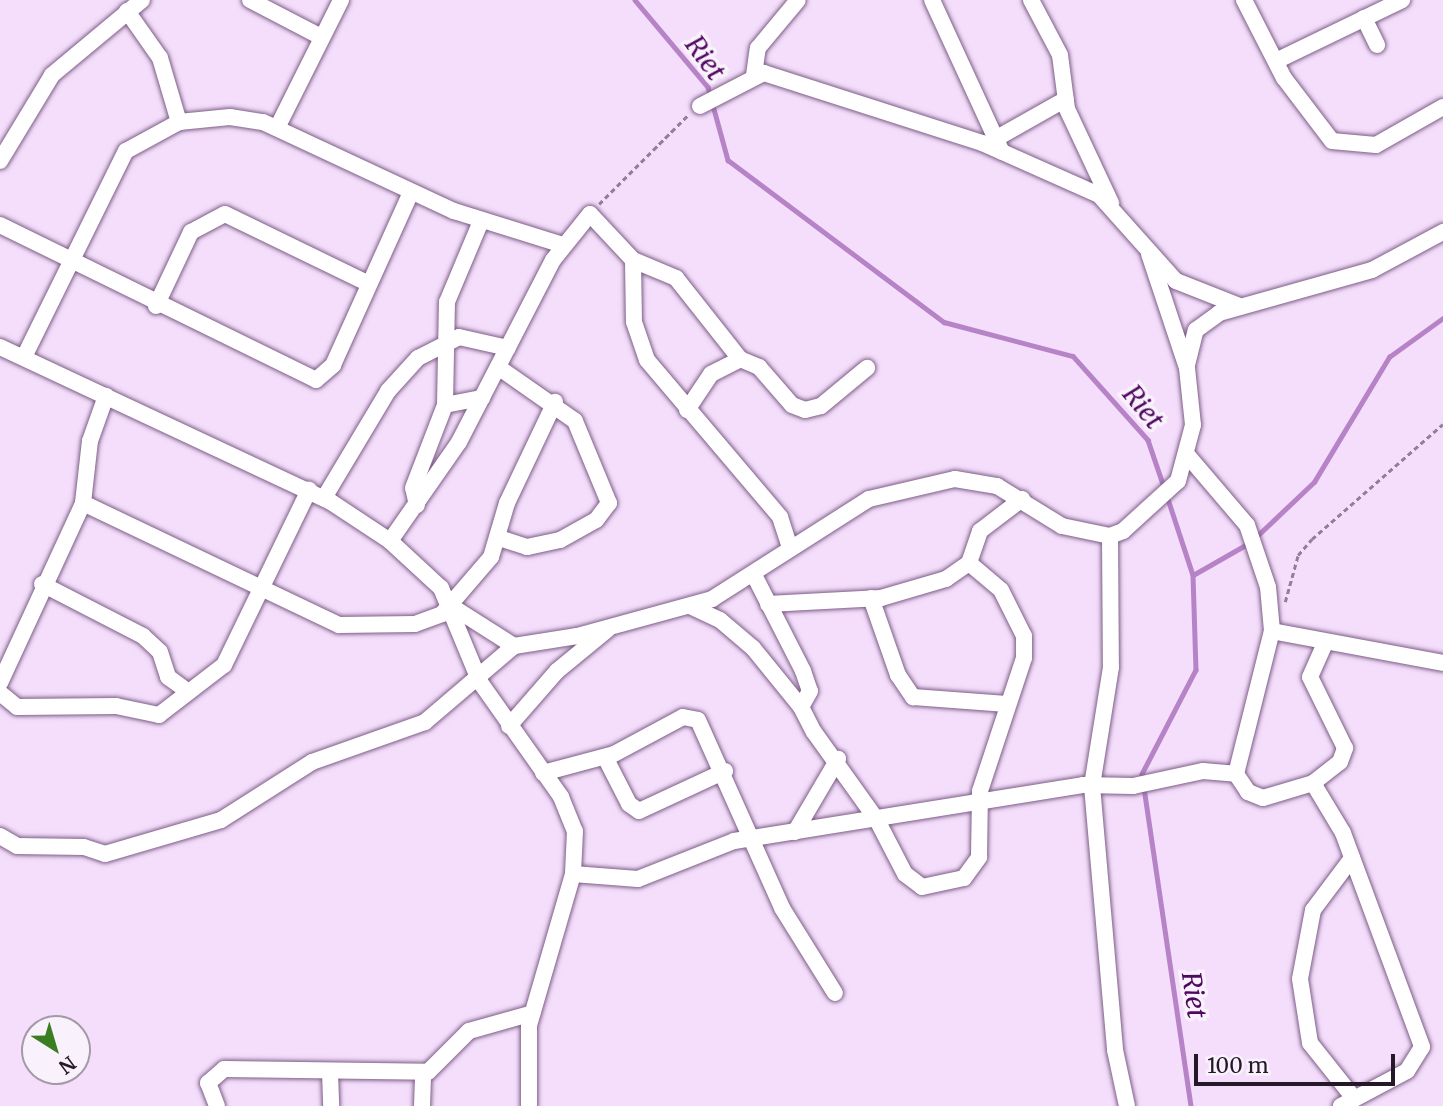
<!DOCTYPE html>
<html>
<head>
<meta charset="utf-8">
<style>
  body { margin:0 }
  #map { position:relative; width:1443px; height:1106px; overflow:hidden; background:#f4defb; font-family:Merriweather,serif }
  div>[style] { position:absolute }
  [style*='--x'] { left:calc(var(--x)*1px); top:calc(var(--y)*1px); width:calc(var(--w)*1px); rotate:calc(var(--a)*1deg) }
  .stream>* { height:4.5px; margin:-2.25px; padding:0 2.25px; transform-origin:2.25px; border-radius:2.25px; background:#b783c7 }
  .path>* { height:2.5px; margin-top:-1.25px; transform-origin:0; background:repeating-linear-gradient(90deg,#907f96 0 5px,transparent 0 8.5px) }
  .roads { filter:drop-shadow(0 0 2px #7d5d87) drop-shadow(0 0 2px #7d5d87) }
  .minor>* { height:16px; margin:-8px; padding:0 8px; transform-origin:8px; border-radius:8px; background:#fff }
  span { translate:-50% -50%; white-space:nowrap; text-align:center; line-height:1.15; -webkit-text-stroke:7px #f9f1fb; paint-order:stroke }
  .water-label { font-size:26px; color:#4f0860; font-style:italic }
  .north { position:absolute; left:21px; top:1015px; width:70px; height:70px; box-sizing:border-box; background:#f9f1fb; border:2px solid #a49aa7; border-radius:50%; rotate:143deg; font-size:19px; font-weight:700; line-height:28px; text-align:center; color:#251829 }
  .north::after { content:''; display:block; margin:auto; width:24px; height:32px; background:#3b7e20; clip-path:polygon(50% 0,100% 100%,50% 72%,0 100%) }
  .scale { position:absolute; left:1194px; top:1054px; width:201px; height:32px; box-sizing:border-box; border:4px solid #251829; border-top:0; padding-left:9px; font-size:21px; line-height:24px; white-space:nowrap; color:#251829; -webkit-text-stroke:5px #f9f1fb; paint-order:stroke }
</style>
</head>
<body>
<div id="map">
  <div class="stream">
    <div style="--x:635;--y:0;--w:114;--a:50"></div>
    <div style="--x:708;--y:87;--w:76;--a:74.7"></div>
    <div style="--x:728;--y:160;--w:270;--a:36.9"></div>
    <div style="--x:944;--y:322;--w:133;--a:14.8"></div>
    <div style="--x:1073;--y:356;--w:113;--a:48.2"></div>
    <div style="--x:1148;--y:440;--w:50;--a:71.2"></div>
    <div style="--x:1167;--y:496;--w:83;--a:71.8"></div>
    <div style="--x:1193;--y:575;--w:95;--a:88.2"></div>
    <div style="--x:1196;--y:670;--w:117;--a:117.4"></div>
    <div style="--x:1142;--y:774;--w:336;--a:81.6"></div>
    <div style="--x:1256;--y:537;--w:80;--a:-43.5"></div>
    <div style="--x:1314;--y:482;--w:146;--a:-59"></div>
    <div style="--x:1389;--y:357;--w:67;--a:-35.8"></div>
    <div style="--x:1193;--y:575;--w:64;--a:-29.7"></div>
  </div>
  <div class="path">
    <div style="--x:599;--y:204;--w:126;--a:-45"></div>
    <div style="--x:1285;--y:602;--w:49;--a:-74.5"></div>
    <div style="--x:1298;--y:555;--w:21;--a:-49"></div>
    <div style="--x:1312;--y:539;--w:174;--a:-41.3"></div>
  </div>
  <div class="roads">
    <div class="minor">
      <div style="--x:250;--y:0;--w:80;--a:27.5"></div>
      <div style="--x:932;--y:0;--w:167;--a:65.3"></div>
      <div style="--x:1031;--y:0;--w:62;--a:62.2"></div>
      <div style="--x:1060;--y:55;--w:54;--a:82.6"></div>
      <div style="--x:1067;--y:109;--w:104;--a:64.9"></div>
      <div style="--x:1244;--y:0;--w:88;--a:62.9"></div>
      <div style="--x:1284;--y:78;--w:79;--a:52.7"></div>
      <div style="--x:1332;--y:141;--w:44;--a:5.2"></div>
      <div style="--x:1376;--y:145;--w:77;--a:-29.6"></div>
      <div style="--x:127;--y:11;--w:57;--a:54.9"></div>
      <div style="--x:160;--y:58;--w:67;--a:73.5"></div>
      <div style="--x:1364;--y:18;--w:30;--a:64"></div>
      <div style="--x:1278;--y:60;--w:138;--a:-25.8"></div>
      <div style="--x:754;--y:75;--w:27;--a:-82"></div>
      <div style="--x:758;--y:48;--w:62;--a:-50.2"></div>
      <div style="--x:700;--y:106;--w:72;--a:-27.3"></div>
      <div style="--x:764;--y:73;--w:229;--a:17.8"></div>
      <div style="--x:982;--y:143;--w:128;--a:24"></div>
      <div style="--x:1099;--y:195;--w:115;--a:48.2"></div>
      <div style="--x:1176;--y:281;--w:66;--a:21.5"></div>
      <div style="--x:277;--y:128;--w:143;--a:-63.4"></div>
      <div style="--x:997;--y:138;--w:79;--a:-29.5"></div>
      <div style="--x:0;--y:161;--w:100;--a:-58.8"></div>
      <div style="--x:52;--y:75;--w:117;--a:-39.8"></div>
      <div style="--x:0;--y:225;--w:352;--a:26.1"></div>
      <div style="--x:316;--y:380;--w:23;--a:-41"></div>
      <div style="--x:333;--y:365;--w:190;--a:-65.7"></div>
      <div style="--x:633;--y:260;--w:47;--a:22.7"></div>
      <div style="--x:676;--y:278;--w:103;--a:51.7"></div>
      <div style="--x:740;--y:359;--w:21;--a:23"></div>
      <div style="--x:759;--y:367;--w:50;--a:49"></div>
      <div style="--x:792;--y:405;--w:14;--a:21"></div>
      <div style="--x:805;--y:410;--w:16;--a:-14"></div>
      <div style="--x:821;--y:406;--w:60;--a:-39.6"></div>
      <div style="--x:156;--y:306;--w:82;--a:-64.7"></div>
      <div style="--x:191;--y:232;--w:38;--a:-28"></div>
      <div style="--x:225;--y:214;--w:160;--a:25.9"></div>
      <div style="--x:0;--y:347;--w:365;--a:25.1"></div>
      <div style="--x:331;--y:502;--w:71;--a:33.5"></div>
      <div style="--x:390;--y:541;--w:69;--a:42.7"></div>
      <div style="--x:441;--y:588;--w:102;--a:67.5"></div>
      <div style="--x:480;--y:682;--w:141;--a:54.8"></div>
      <div style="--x:561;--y:797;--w:37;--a:68"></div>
      <div style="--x:575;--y:831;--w:43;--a:92.7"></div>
      <div style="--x:573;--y:874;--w:157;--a:106.2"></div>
      <div style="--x:529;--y:1025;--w:81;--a:90"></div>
      <div style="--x:24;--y:357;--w:230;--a:-63.7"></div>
      <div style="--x:126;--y:151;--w:60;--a:-28.7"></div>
      <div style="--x:179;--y:122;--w:51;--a:-5.6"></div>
      <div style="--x:230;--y:117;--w:33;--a:9"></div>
      <div style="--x:263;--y:122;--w:211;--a:25"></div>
      <div style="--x:454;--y:211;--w:114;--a:17.3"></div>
      <div style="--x:1187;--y:365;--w:36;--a:-76"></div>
      <div style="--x:1196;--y:330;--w:29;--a:-36"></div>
      <div style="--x:1219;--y:313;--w:159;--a:-15.7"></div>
      <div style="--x:1372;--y:270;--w:81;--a:-28.2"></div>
      <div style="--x:498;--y:367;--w:94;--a:35"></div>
      <div style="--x:575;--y:421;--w:89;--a:67.5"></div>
      <div style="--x:609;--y:503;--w:21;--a:127"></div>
      <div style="--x:596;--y:520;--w:41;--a:150.9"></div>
      <div style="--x:560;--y:540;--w:34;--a:168"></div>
      <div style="--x:527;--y:547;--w:28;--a:-162"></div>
      <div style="--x:445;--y:405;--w:38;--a:-11"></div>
      <div style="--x:687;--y:410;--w:43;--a:-56.3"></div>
      <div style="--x:711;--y:374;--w:33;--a:-27"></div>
      <div style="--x:1188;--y:456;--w:91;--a:49.5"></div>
      <div style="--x:1247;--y:525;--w:65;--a:71.3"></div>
      <div style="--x:1268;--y:587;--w:44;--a:84.8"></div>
      <div style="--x:1272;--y:631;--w:174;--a:10.6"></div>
      <div style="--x:324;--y:498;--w:125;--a:-59.1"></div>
      <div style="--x:388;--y:391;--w:45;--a:-47.7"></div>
      <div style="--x:418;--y:358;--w:46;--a:-27.1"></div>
      <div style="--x:459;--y:337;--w:50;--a:12.7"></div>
      <div style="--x:83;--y:503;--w:284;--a:25.5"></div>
      <div style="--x:339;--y:625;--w:76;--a:-0.8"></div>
      <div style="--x:415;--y:624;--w:29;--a:-20"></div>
      <div style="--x:442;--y:614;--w:75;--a:-49.3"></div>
      <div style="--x:491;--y:557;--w:56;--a:-73.5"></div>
      <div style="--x:507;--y:503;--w:112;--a:-64.6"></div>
      <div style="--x:417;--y:505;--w:17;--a:-103"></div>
      <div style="--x:413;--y:488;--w:89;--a:-68.9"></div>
      <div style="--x:445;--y:405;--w:103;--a:-88.9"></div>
      <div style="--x:447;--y:302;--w:88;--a:-67.2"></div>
      <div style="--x:1110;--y:536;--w:131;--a:89.6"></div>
      <div style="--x:1111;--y:667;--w:121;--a:99.1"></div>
      <div style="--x:1092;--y:786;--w:265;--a:85"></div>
      <div style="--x:1115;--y:1050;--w:57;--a:77.9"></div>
      <div style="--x:390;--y:541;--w:121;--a:-55.1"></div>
      <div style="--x:459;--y:442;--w:205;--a:-62.7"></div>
      <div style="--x:553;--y:260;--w:59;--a:-51.2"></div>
      <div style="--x:590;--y:214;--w:63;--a:46.9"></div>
      <div style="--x:633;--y:260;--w:62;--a:89.1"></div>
      <div style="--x:634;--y:322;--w:40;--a:71.1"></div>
      <div style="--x:647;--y:360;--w:206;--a:49.7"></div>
      <div style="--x:780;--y:517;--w:33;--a:72"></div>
      <div style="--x:755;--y:577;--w:106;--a:62.9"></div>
      <div style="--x:803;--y:671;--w:21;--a:71"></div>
      <div style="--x:810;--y:691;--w:18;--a:119"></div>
      <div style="--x:801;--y:707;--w:28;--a:63"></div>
      <div style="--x:814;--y:732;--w:108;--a:54.4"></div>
      <div style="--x:877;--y:820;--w:61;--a:62.6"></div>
      <div style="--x:905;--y:874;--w:21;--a:37"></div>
      <div style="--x:922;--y:887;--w:43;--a:-12.1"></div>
      <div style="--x:964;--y:878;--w:26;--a:-54"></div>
      <div style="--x:979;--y:857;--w:66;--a:-89.1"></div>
      <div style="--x:980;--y:791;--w:140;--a:-71.7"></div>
      <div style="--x:1024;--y:658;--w:22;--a:-90"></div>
      <div style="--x:1024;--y:636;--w:51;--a:-116.6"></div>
      <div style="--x:1001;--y:590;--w:42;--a:-139.8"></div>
      <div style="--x:42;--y:584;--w:114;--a:27.2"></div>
      <div style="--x:143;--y:636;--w:23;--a:43"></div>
      <div style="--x:160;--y:652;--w:26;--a:72"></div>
      <div style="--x:168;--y:677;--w:24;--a:36"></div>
      <div style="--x:871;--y:598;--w:82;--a:70.7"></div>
      <div style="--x:898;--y:675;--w:27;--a:56"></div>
      <div style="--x:913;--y:697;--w:94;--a:4.3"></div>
      <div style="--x:768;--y:604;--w:113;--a:-3"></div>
      <div style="--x:881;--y:598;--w:68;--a:-16.3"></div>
      <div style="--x:946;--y:579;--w:28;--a:-35"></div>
      <div style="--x:969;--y:563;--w:34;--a:-71"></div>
      <div style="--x:980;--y:531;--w:53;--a:-37.3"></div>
      <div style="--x:451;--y:606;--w:75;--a:32.4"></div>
      <div style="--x:514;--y:646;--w:64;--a:-9"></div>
      <div style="--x:577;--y:636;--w:140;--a:-15.3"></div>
      <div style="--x:712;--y:599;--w:186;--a:-32.5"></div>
      <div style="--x:869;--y:499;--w:88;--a:-13.1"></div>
      <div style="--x:955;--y:479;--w:43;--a:9.5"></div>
      <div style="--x:997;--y:486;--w:76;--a:31.6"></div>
      <div style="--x:1062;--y:526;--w:49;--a:11.8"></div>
      <div style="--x:1110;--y:536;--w:14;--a:-21"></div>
      <div style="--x:1123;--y:531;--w:74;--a:-42.3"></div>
      <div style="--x:1178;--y:481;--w:58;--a:-75"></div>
      <div style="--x:1193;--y:425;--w:57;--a:-96"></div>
      <div style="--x:1187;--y:368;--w:120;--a:-108.4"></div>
      <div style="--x:690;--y:606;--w:33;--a:25"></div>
      <div style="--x:720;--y:620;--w:43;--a:40.3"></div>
      <div style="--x:753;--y:648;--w:76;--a:50.9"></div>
      <div style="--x:0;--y:683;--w:198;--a:-65.2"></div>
      <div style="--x:83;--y:503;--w:62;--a:-83.6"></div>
      <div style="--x:90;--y:441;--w:48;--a:-70.4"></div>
      <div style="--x:0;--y:693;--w:22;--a:39"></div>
      <div style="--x:17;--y:707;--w:99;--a:-0.6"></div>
      <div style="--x:116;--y:706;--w:44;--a:11.8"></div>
      <div style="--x:159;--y:715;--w:82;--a:-37.6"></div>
      <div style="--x:224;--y:665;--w:195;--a:-64.1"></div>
      <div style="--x:509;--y:726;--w:73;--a:-48.9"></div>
      <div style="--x:557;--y:671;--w:65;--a:-39.4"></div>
      <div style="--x:605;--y:757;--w:53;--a:62.9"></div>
      <div style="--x:629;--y:804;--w:12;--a:35"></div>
      <div style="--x:639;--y:811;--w:95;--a:-24.9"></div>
      <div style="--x:543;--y:773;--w:73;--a:-15"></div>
      <div style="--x:614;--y:754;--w:78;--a:-28.2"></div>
      <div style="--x:683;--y:717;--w:15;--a:11"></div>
      <div style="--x:698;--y:720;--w:206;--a:65.9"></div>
      <div style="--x:782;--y:908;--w:100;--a:58.1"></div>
      <div style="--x:1236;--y:774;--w:147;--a:-75.9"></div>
      <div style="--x:1313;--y:783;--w:34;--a:-38"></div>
      <div style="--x:1340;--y:762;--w:15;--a:-70"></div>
      <div style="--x:1345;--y:748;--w:79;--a:-116.2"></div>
      <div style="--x:1310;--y:677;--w:35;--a:-66"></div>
      <div style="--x:795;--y:832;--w:85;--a:-59.5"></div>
      <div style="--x:0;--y:836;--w:20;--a:30"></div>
      <div style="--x:17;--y:846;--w:67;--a:0.9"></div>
      <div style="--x:84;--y:847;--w:22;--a:18"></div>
      <div style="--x:105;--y:854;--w:121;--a:-16.3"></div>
      <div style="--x:221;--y:820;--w:108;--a:-32.5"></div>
      <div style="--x:312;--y:762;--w:120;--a:-19.5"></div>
      <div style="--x:425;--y:722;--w:117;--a:-40.5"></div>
      <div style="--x:1352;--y:858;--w:65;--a:126.9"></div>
      <div style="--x:1313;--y:910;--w:70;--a:100.7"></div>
      <div style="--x:1300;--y:979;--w:65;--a:81.1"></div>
      <div style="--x:1310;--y:1043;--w:69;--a:51.5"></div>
      <div style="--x:573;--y:874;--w:65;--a:4.4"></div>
      <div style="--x:638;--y:879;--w:103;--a:-21.6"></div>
      <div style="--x:734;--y:841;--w:353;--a:-9.1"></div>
      <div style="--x:1083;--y:785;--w:50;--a:1.1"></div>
      <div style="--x:1133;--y:786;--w:72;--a:-12.1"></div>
      <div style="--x:1203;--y:771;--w:33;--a:5"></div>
      <div style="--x:1236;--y:774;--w:22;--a:56"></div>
      <div style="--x:1248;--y:792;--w:16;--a:22"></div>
      <div style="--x:1263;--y:798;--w:52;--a:-16.7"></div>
      <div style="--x:1313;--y:783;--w:58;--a:59"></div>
      <div style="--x:1343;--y:833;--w:228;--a:69.7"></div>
      <div style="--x:1422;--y:1047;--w:28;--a:122"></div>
      <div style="--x:1407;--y:1071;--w:75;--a:152.1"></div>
      <div style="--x:330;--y:1072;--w:34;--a:88"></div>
      <div style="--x:217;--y:1106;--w:25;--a:-111"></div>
      <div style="--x:208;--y:1083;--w:21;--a:-41"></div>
      <div style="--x:224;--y:1069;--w:204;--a:0.8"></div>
      <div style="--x:428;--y:1072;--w:58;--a:-45"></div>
      <div style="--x:469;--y:1031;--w:66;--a:-15.7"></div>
      <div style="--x:422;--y:1106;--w:34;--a:-88"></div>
    </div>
  </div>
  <div class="water-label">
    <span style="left:705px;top:58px;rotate:54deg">Riet</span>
    <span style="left:1143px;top:407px;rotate:51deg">Riet</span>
    <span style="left:1194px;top:995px;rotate:82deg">Riet</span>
  </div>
  <div class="north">N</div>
  <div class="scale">100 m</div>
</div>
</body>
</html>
